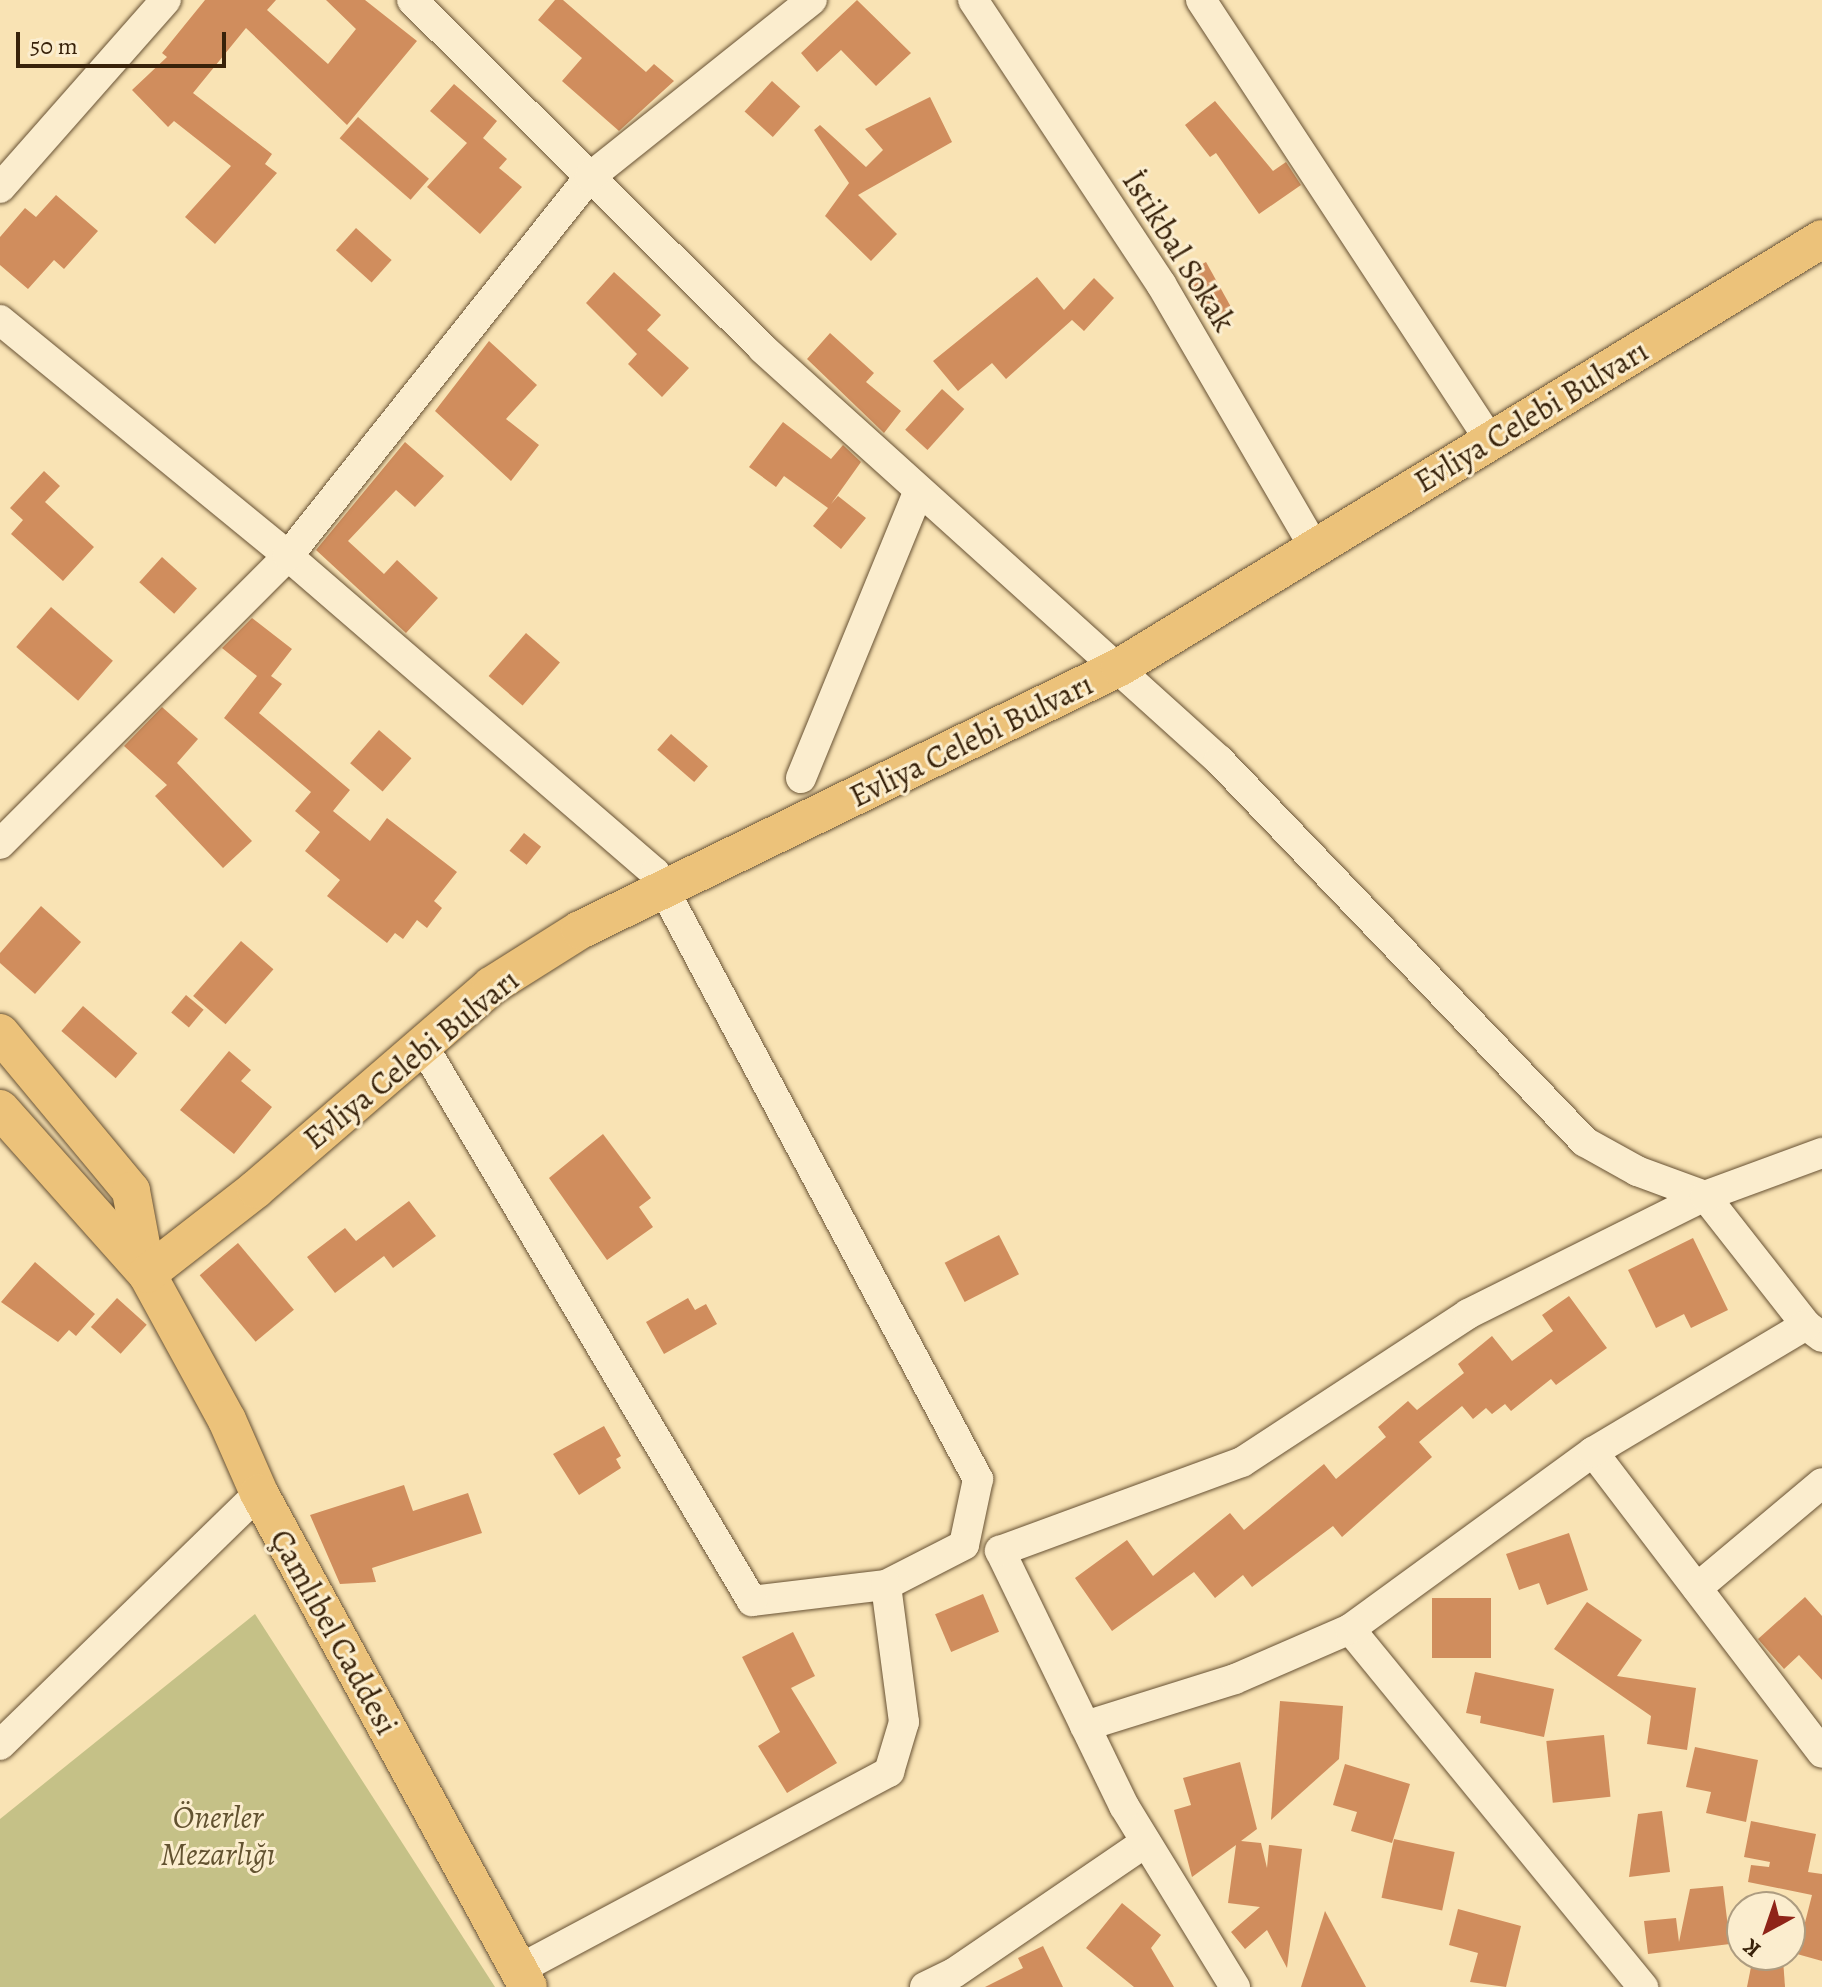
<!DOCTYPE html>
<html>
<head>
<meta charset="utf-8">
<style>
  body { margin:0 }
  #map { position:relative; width:1822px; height:1987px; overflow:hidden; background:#f9e3b4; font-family:Alegreya,serif }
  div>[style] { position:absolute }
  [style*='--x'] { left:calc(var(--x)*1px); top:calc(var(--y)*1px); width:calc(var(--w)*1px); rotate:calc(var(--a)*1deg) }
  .green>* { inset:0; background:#c5c187 }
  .building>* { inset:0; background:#d08d5d; transform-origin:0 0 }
  .roads { filter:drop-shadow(0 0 2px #685234) drop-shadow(0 0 2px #685234) }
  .minor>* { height:30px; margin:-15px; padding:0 15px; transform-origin:15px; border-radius:15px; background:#fbedce }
  .major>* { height:38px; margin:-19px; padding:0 19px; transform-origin:19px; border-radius:19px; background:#ecc27a }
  span { translate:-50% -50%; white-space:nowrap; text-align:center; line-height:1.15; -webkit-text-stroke:6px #fbedce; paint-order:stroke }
  .street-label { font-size:32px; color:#38220a }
  .park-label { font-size:32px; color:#625230; font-style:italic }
  .north { position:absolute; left:1726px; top:1891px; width:80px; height:80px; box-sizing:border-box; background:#fbedce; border:2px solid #ad9c80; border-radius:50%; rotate:220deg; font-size:22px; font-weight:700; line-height:32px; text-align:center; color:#38220a }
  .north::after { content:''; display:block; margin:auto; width:28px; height:36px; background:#8f2418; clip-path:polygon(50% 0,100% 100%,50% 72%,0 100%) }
  .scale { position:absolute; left:16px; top:32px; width:210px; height:36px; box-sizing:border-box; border:4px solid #38220a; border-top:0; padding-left:10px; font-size:24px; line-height:28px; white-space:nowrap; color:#38220a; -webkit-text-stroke:6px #fbedce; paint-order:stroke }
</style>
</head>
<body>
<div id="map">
  <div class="green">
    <div style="clip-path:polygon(255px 1614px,495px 1987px,0 1987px,0 1819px)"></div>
  </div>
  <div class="building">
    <div style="clip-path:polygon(205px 0,276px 0,267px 10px,328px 64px,356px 29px,326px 0,365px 0,417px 41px,347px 125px,246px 28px,193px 93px,272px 154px,265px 164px,277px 173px,215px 244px,185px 217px,231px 166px,174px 121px,168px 127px,132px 90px,167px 57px,162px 53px)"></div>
    <div style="clip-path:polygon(555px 0,563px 0,646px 72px,654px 64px,674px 81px,619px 131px,562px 81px,582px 58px,538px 20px)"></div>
    <div style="clip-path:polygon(857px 0,911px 53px,876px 86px,841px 50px,817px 72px,801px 53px)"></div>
    <div style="left:772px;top:81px;width:38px;height:41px;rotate:42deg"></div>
    <div style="clip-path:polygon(454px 84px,497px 121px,483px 138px,507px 159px,499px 168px,522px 187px,480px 234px,427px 187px,467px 143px,430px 111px)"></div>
    <div style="clip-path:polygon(930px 97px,952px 142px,858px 195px,897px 234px,871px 261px,825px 216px,849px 183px,814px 130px,820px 125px,866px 167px,883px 150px,865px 129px)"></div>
    <div style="clip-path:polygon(1215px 101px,1273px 171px,1286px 162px,1301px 185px,1259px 214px,1216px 153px,1210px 157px,1185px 125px)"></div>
    <div style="left:358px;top:117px;width:94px;height:28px;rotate:41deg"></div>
    <div style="clip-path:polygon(56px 195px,98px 231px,64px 269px,54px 260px,28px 289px,0 265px,0 237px,25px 208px,36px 217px)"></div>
    <div style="left:356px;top:228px;width:48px;height:30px;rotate:42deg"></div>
    <div style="left:1206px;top:262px;width:55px;height:25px;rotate:61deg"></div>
    <div style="clip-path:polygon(614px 272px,661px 315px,647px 330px,689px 368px,662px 397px,628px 364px,637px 354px,586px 303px)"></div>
    <div style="clip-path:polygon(1037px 277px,1064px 310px,1094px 278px,1114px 298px,1084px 331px,1072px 320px,1006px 379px,992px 363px,958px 391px,933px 361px)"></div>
    <div style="clip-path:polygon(830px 333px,874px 373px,866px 382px,901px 411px,884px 433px,807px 359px)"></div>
    <div style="clip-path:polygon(489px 341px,537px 385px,506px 419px,539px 445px,511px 481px,435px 411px)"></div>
    <div style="left:942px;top:389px;width:30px;height:55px;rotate:42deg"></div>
    <div style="clip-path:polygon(783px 422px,831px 459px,843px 445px,861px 462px,831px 504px,838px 496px,866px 518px,841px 549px,813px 526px,828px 508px,784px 476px,776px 487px,749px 467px)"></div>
    <div style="clip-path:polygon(405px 442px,444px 476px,415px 507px,396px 490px,348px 541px,384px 574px,397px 560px,438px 598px,406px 633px,316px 550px)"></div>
    <div style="clip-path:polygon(44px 471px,60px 486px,45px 502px,94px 547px,63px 581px,11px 534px,23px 520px,10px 508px)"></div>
    <div style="left:162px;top:557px;width:47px;height:34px;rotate:42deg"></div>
    <div style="left:51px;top:607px;width:82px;height:53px;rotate:41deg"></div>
    <div style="clip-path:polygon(252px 618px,292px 649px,271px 676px,282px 684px,259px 713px,350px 790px,333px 811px,370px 841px,387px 818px,457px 872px,434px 901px,442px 908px,427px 928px,417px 920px,403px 939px,395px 933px,387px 943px,327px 896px,340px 880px,305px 851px,320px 832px,295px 811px,311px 792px,224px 718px,257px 676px,222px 648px)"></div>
    <div style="left:526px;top:633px;width:45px;height:57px;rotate:41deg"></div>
    <div style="clip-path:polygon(162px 707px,198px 739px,177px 763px,252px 841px,223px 868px,155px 796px,167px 785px,124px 746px)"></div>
    <div style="left:379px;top:730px;width:43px;height:44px;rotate:41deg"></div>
    <div style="left:671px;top:734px;width:49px;height:21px;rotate:41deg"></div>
    <div style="left:524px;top:833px;width:22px;height:23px;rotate:39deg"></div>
    <div style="clip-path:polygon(41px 906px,81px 942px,35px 994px,0 963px,0 953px)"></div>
    <div style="left:241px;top:941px;width:43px;height:73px;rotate:41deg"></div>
    <div style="left:186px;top:995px;width:23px;height:23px;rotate:40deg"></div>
    <div style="left:83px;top:1006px;width:72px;height:33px;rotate:41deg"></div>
    <div style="clip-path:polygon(229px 1051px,251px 1070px,241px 1081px,272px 1107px,234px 1154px,180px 1110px)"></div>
    <div style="clip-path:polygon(603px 1134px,651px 1198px,639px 1207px,653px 1227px,607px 1260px,549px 1178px)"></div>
    <div style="clip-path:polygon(409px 1201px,436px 1236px,393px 1268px,384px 1256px,335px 1293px,307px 1257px,345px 1228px,356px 1241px)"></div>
    <div style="left:999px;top:1235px;width:44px;height:61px;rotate:63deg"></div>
    <div style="clip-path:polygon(1693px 1238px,1728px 1310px,1691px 1328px,1684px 1314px,1656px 1328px,1628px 1270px)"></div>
    <div style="left:238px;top:1243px;width:87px;height:50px;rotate:50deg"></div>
    <div style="clip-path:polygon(35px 1262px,95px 1314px,76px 1336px,69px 1330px,58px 1342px,1px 1302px)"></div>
    <div style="clip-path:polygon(1569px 1296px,1607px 1348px,1556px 1385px,1551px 1379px,1511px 1411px,1505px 1404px,1492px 1414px,1486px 1408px,1473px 1419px,1462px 1406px,1419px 1442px,1432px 1457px,1342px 1537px,1333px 1526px,1252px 1587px,1243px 1575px,1215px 1598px,1194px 1572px,1112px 1631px,1075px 1578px,1127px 1540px,1153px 1576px,1230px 1513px,1244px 1530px,1324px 1464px,1336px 1479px,1386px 1437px,1378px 1427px,1408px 1401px,1417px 1410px,1464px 1373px,1458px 1364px,1492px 1336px,1512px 1361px,1553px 1331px,1542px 1315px)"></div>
    <div style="left:117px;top:1298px;width:40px;height:39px;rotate:42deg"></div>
    <div style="clip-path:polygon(688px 1298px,695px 1310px,706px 1304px,717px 1324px,664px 1354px,646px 1322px)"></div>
    <div style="clip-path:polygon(604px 1426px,621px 1456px,616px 1459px,621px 1468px,579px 1495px,553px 1454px)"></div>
    <div style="clip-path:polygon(404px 1485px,413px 1511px,468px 1493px,482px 1533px,372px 1568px,376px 1582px,340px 1584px,310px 1515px)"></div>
    <div style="clip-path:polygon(1569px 1533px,1588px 1590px,1547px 1605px,1539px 1583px,1519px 1590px,1506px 1554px)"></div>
    <div style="left:983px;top:1594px;width:41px;height:52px;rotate:67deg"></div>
    <div style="clip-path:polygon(1805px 1597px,1822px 1616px,1822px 1680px,1799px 1655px,1784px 1669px,1758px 1639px)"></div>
    <div style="left:1432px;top:1598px;width:59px;height:60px"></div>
    <div style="clip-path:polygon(1587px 1602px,1642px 1640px,1617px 1676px,1696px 1688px,1687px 1750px,1647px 1744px,1651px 1716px,1554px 1649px)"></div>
    <div style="clip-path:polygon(793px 1632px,815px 1676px,791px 1688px,837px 1763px,787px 1793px,758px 1746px,780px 1732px,742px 1657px)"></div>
    <div style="clip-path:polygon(1475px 1672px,1554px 1689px,1544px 1737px,1480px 1723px,1481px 1716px,1466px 1713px)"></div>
    <div style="clip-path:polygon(1280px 1701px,1343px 1706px,1339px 1759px,1271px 1820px)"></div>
    <div style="left:1604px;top:1735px;width:62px;height:58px;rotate:84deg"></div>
    <div style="clip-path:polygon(1695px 1747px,1758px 1760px,1746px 1822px,1706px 1813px,1711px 1792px,1686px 1787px)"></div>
    <div style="clip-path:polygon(1240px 1762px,1257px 1829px,1241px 1841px,1261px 1843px,1267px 1868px,1269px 1845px,1302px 1849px,1287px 1968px,1267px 1930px,1245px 1949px,1231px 1932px,1260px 1907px,1228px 1903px,1236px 1845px,1192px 1877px,1174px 1810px,1191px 1805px,1183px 1778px)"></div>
    <div style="clip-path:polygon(1345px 1764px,1410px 1784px,1392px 1843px,1351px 1831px,1357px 1812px,1333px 1805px)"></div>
    <div style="clip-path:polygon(1662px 1811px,1670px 1872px,1629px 1877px,1638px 1814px)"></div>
    <div style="clip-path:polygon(1751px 1821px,1816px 1834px,1808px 1872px,1822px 1874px,1822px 1961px,1797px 1954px,1812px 1895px,1748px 1882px,1751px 1865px,1769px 1867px,1770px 1862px,1744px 1857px)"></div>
    <div style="left:1394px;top:1839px;width:62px;height:60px;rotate:12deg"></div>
    <div style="clip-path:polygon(1723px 1886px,1730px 1944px,1648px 1954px,1644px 1921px,1676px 1918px,1679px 1942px,1690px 1889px)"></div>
    <div style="clip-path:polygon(1122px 1903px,1161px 1935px,1151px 1948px,1174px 1987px,1134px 1987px,1086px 1948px)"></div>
    <div style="clip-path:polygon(1458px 1909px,1521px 1926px,1506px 1987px,1470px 1982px,1478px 1953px,1449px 1945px)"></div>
    <div style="clip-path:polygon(1325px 1911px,1366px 1987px,1301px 1987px)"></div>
    <div style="clip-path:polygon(1043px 1946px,1063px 1987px,985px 1987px,1023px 1968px,1018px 1958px)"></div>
    <div style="clip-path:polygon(1783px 1959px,1785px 1987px,1747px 1987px,1752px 1962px)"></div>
  </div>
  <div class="roads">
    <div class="minor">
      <div style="--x:412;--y:0;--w:494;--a:44.8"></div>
      <div style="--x:762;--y:348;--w:615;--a:42.04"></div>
      <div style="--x:1219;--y:760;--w:529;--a:46.23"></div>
      <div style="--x:1585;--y:1142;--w:60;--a:29.1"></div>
      <div style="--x:1637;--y:1171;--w:72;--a:20.2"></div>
      <div style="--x:1705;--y:1196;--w:164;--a:51.9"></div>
      <div style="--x:1806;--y:1325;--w:20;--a:37"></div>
      <div style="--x:973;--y:0;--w:341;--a:56.5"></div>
      <div style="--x:1161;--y:284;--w:304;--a:59.8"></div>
      <div style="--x:1201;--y:0;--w:508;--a:56.72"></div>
      <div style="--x:0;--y:188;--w:251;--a:-48.6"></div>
      <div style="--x:0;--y:320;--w:372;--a:39.3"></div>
      <div style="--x:288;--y:556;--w:485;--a:40.8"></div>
      <div style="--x:655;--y:873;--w:687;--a:61.94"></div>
      <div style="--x:978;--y:1479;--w:67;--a:102"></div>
      <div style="--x:964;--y:1545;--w:88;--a:152.9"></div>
      <div style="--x:886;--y:1585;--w:135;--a:173.2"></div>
      <div style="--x:752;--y:1601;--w:647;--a:-120.65"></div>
      <div style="--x:801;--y:778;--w:311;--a:-67.7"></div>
      <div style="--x:0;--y:844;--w:407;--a:-45"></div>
      <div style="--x:288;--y:556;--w:485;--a:-51.5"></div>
      <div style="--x:590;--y:177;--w:284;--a:-38.6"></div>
      <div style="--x:1593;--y:1452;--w:378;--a:52.7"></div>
      <div style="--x:1697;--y:1588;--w:163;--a:-40"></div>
      <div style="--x:1350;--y:1629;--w:463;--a:50.7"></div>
      <div style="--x:1085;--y:1726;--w:157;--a:-17.4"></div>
      <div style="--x:1235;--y:1679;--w:125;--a:-23.5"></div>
      <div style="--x:1350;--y:1629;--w:301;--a:-36.1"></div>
      <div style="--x:1593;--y:1452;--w:248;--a:-30.8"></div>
      <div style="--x:0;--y:1745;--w:361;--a:-44.2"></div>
      <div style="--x:518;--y:1970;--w:421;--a:-28.1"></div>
      <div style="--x:889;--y:1772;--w:52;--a:-73.3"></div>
      <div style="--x:904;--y:1722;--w:138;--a:-97.5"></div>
      <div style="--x:925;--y:1987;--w:32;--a:-26"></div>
      <div style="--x:954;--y:1973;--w:232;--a:-34.3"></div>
      <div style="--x:1235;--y:1987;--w:212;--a:-121.5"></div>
      <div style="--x:1124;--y:1806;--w:284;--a:-115.9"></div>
      <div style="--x:1000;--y:1551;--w:258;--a:-20.2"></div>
      <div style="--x:1242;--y:1462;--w:270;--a:-33.2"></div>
      <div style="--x:1468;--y:1314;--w:265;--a:-26.5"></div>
      <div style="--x:1705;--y:1196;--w:125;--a:-20.2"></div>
    </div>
    <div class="major">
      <div style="--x:0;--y:1033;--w:205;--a:50.3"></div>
      <div style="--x:131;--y:1191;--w:81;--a:79.4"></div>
      <div style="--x:0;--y:1109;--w:221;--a:48.3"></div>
      <div style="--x:147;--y:1274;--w:166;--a:61.3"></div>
      <div style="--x:227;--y:1420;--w:80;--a:66.3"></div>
      <div style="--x:259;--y:1493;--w:562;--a:61.43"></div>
      <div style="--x:147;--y:1274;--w:138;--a:-37.9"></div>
      <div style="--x:256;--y:1189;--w:311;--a:-40.8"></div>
      <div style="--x:491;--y:986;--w:105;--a:-32.2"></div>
      <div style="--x:580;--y:930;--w:601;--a:-25.97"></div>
      <div style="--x:1120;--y:667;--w:822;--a:-31.37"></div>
    </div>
  </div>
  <div class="street-label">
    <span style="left:1179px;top:251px;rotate:58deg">İstikbal Sokak</span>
    <span style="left:1531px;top:416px;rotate:-31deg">Evliya Celebi Bulvarı</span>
    <span style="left:971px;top:740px;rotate:-26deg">Evliya Celebi Bulvarı</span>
    <span style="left:411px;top:1059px;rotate:-39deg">Evliya Celebi Bulvarı</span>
    <span style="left:334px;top:1632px;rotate:61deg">Çamlıbel Caddesi</span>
  </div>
  <div class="park-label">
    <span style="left:218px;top:1836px">Önerler<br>Mezarlığı</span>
  </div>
  <div class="north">K</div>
  <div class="scale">50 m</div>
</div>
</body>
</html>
